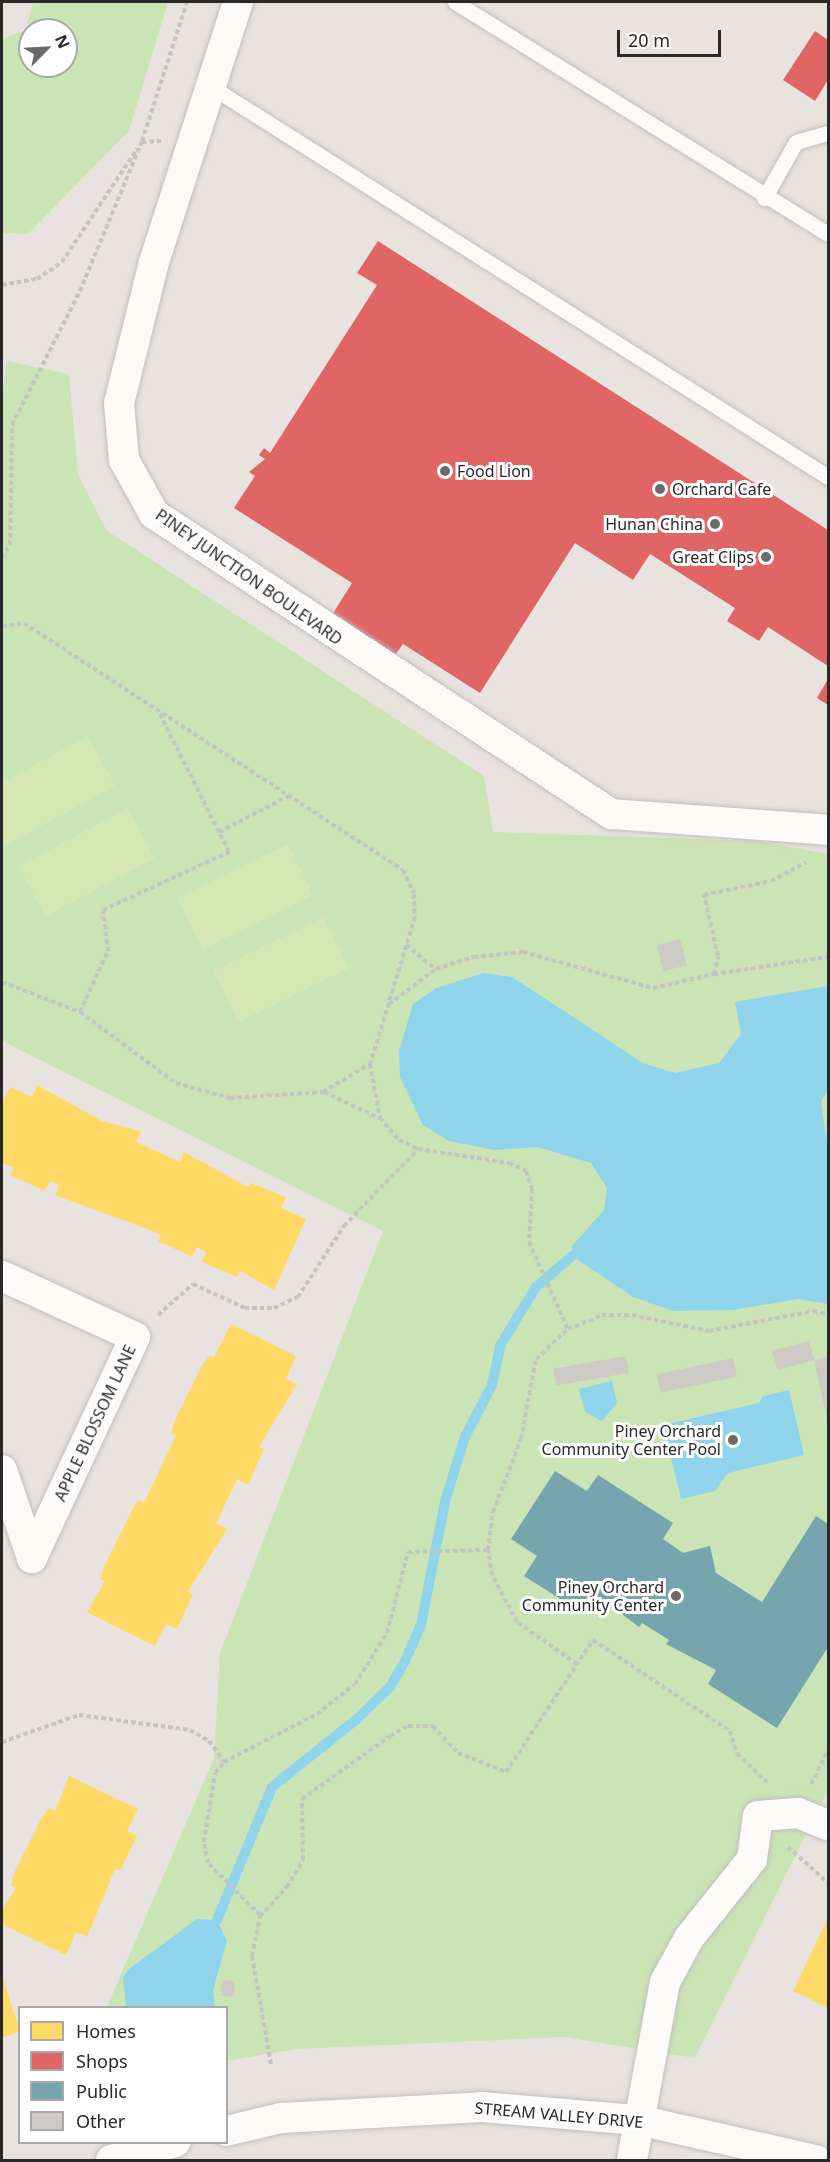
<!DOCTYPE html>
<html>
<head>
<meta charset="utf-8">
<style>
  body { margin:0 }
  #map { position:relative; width:830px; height:2162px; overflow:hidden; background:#e8e3de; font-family:"Noto Sans",sans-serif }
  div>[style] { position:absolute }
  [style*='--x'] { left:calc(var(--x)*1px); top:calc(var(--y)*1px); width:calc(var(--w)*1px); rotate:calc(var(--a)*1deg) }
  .green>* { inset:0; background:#cae4b6 }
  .pitch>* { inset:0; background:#d5e7b4; transform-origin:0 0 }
  .water>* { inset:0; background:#90d4eb }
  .homes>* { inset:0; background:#ffd966 }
  .shops>* { inset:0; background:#e06666 }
  .public>* { inset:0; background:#76a5af }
  .stream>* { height:10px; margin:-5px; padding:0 5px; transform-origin:5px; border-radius:5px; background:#90d4eb }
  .building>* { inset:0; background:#cdc9c5; transform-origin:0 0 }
  .path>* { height:4px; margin-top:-2px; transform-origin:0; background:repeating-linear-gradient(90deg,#c4c4c3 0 4.5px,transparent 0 7.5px) }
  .roads { filter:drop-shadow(0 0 2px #c1bfc0) drop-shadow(0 0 2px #c1bfc0) }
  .lane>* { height:15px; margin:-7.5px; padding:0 7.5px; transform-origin:7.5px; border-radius:7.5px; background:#fcfbfa }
  .street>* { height:30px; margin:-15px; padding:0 15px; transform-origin:15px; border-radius:15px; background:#fcfbfa }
  .dots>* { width:16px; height:16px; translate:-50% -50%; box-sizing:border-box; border:3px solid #fff; border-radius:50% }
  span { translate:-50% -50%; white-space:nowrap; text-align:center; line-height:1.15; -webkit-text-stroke:6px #fff; paint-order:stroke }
  .poi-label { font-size:16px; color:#292929 }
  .left { translate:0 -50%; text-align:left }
  .right { translate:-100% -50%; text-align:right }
  .street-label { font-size:16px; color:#292929 }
  .frame { position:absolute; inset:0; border:3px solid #292929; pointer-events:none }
  .legend { position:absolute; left:18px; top:2006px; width:210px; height:138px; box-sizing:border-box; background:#fff; border:2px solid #a9a9a9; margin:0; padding:8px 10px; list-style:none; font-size:18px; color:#292929 }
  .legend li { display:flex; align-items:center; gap:12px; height:30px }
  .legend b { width:30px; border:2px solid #a9a9a9 }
  .north { position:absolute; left:18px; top:18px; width:60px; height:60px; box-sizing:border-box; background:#fff; border:2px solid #a9a9a9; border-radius:50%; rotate:66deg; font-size:16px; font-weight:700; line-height:24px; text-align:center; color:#292929 }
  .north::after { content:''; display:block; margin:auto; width:21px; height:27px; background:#6c6a68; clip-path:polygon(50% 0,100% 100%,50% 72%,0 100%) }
  .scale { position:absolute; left:617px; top:30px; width:104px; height:27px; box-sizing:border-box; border:3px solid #292929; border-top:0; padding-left:8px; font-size:18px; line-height:21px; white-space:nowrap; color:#292929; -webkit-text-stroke:4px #fff; paint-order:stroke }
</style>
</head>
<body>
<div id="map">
  <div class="green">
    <div style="clip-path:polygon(evenodd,33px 2px,168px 2px,129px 131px,28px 234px,2px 233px,2px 39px,26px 30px,33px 2px,30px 30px,66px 30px,66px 66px,30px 66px,30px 30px)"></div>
    <div style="clip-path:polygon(7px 361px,69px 374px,78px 475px,107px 531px,484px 776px,493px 832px,756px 841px,828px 854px,828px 1790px,695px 2058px,564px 2037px,296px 2049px,227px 2061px,226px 2008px,107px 2007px,214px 1758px,220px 1653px,383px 1231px,2px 1041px,2px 397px)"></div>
  </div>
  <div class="pitch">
    <div style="clip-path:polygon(88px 736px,115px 786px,6px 845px,2px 836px,2px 783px)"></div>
    <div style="left:128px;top:808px;width:57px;height:124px;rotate:62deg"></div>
    <div style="left:288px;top:844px;width:57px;height:123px;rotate:64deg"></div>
    <div style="left:324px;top:917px;width:57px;height:123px;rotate:64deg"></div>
  </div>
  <div class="water">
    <div style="clip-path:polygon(483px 973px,512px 977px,643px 1063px,675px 1073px,719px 1063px,741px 1034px,735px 1002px,828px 986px,828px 1090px,821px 1102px,828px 1151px,828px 1304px,798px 1299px,734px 1310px,673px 1311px,633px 1297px,572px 1256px,572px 1246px,604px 1210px,607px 1188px,591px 1163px,537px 1147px,494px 1150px,449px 1141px,423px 1125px,400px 1077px,399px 1051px,413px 1004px,436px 988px)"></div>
    <div style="clip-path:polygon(612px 1381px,617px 1403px,602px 1421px,585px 1412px,579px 1389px)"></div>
    <div style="clip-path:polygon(789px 1390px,804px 1455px,728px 1473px,715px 1491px,681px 1499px,663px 1425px,759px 1403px,763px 1396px)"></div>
    <div style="clip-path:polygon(197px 1919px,217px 1920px,227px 1941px,213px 1990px,215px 2007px,126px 2007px,123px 1977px,129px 1969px)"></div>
  </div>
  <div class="homes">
    <div style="clip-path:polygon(37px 1085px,102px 1121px,141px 1131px,136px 1142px,180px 1162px,184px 1152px,248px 1187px,250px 1183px,286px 1197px,281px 1208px,306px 1219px,274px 1290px,240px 1271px,237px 1277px,202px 1262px,206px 1252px,197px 1247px,192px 1257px,158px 1241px,161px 1235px,147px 1229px,55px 1195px,59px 1185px,50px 1181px,45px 1191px,10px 1175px,14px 1168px,2px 1163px,2px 1104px,10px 1087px,32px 1097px)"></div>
    <div style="clip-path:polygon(231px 1324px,296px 1356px,286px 1379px,297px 1384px,259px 1447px,264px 1449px,248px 1485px,237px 1479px,216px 1524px,227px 1529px,188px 1592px,193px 1594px,177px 1629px,166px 1624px,155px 1646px,87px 1612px,105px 1581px,100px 1579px,105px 1565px,131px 1512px,138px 1500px,144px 1503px,176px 1435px,171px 1433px,175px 1420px,201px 1367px,209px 1356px,214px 1357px)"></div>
    <div style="clip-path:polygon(69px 1776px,138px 1809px,127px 1831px,137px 1836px,120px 1871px,115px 1869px,87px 1937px,76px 1932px,66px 1955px,2px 1924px,2px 1910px,16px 1888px,11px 1886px,14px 1873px,41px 1819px,49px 1808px,55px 1811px)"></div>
    <div style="clip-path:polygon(828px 1918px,828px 2008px,793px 1991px)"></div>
    <div style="clip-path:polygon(2px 1976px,20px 2031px,2px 2038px)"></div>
  </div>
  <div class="shops">
    <div style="clip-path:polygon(815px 31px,828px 40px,828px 80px,815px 101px,783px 80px)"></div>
    <div style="clip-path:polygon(378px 241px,828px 530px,828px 666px,768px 627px,759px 641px,727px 621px,735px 608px,650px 554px,633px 580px,575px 543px,480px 693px,403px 644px,395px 655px,332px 615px,352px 583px,234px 508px,255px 476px,249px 472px,265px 459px,259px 455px,264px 448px,270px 453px,377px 285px,357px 273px)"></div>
    <div style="clip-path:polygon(828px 679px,828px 705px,817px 698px)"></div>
  </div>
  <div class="public">
    <div style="clip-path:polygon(555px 1471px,587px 1491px,598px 1475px,673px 1523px,663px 1539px,683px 1553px,710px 1546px,716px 1573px,762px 1602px,816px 1516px,828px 1524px,828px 1647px,777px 1728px,708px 1684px,716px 1670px,666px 1644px,669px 1640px,642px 1623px,639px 1627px,594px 1593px,581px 1612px,524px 1576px,537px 1556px,511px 1539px)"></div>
  </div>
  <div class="stream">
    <div style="--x:217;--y:1920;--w:144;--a:-67.5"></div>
    <div style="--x:272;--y:1787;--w:110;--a:-38.7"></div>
    <div style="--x:358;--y:1718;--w:45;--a:-44.1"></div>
    <div style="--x:390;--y:1687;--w:30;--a:-60"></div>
    <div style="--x:405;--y:1661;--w:39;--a:-66"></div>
    <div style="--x:421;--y:1625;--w:126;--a:-79"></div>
    <div style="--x:445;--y:1501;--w:67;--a:-72.6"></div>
    <div style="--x:465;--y:1437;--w:59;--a:-62.6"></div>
    <div style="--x:492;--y:1385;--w:40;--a:-78"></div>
    <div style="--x:500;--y:1346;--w:69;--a:-58.6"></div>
    <div style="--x:536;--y:1287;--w:48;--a:-40.7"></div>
  </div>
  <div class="building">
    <div style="left:680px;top:939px;width:27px;height:24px;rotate:75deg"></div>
    <div style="left:809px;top:1341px;width:20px;height:38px;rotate:75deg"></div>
    <div style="left:626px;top:1356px;width:17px;height:74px;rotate:80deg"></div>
    <div style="clip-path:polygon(828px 1357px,828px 1423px,814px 1360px)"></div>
    <div style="left:733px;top:1358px;width:19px;height:78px;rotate:78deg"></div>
    <div style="left:222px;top:1980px;width:13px;height:16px;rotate:4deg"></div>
  </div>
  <div class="path">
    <div style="--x:142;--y:142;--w:19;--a:-3"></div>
    <div style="--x:2;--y:285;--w:36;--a:-10"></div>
    <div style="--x:37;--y:279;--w:30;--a:-34"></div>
    <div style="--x:62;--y:262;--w:136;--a:-56.4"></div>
    <div style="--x:2;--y:558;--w:15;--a:-58"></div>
    <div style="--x:10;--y:545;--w:120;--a:-89"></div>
    <div style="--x:12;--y:425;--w:150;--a:-63.1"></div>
    <div style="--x:80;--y:291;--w:162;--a:-67.5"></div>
    <div style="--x:142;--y:141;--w:146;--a:-72.1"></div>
    <div style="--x:2;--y:626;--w:22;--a:-8"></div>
    <div style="--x:24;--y:623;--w:452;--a:33.1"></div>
    <div style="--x:403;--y:870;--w:26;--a:65"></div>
    <div style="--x:414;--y:894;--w:23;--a:88"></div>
    <div style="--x:415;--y:917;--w:154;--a:107"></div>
    <div style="--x:370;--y:1064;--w:55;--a:79.5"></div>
    <div style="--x:380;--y:1118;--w:29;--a:49"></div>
    <div style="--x:399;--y:1140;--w:21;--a:25"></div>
    <div style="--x:418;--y:1149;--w:92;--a:8.7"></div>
    <div style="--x:509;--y:1163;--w:19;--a:25"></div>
    <div style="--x:526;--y:1171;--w:19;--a:72"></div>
    <div style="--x:532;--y:1189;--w:53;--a:93.2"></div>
    <div style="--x:529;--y:1242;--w:95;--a:65.9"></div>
    <div style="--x:219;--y:832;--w:79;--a:-27.2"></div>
    <div style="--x:406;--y:945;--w:38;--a:39"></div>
    <div style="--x:714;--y:974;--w:115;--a:-8.5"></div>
    <div style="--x:2;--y:982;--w:84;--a:21"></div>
    <div style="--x:80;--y:1012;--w:119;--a:36.5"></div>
    <div style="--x:176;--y:1083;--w:56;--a:15.5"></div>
    <div style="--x:230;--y:1098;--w:93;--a:-3.7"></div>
    <div style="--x:323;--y:1092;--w:55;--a:-30.8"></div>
    <div style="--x:389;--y:1004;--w:59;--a:-36.7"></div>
    <div style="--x:436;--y:969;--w:40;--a:-18"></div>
    <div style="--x:474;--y:957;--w:49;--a:-5.8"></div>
    <div style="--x:523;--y:952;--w:135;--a:15.5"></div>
    <div style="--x:653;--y:988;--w:63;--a:-12.9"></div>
    <div style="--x:714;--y:974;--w:18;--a:-77"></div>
    <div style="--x:718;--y:956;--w:63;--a:-102.9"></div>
    <div style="--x:704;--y:895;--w:68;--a:-11.8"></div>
    <div style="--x:771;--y:881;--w:40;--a:-28"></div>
    <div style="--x:80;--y:1012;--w:67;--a:-65.3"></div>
    <div style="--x:108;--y:951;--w:41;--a:-97"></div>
    <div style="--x:103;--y:910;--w:139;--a:-24.7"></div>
    <div style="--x:229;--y:852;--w:154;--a:-116.6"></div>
    <div style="--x:324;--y:1092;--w:61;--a:25.3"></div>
    <div style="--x:158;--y:1315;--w:47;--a:-41.5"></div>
    <div style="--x:193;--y:1284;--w:57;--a:24.8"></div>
    <div style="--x:245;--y:1308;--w:29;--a:0"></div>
    <div style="--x:274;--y:1308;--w:26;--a:-25"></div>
    <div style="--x:298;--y:1297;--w:85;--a:-57.1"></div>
    <div style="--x:344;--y:1226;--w:107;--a:-46.1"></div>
    <div style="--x:577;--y:1664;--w:73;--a:-145"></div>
    <div style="--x:517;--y:1622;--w:53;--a:-118"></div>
    <div style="--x:492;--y:1575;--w:25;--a:-99"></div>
    <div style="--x:488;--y:1550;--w:38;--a:-83"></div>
    <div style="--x:493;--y:1512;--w:78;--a:-69"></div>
    <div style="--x:521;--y:1439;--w:81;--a:-79.4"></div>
    <div style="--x:536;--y:1359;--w:44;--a:-43.2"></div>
    <div style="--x:568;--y:1329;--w:37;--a:-22"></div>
    <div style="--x:602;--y:1315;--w:30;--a:0"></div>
    <div style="--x:632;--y:1315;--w:79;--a:11.7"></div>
    <div style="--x:709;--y:1331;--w:106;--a:-10.9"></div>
    <div style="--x:813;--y:1311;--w:15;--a:11"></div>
    <div style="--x:2;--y:1742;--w:82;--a:-19.3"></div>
    <div style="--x:79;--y:1715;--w:112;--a:7.7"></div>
    <div style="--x:190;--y:1730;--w:22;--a:30"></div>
    <div style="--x:209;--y:1741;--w:26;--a:54"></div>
    <div style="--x:811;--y:1784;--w:38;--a:-63"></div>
    <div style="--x:788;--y:1847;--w:54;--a:42"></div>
    <div style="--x:260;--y:1915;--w:74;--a:-135"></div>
    <div style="--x:208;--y:1863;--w:21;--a:-101"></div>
    <div style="--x:204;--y:1842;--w:70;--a:-80.9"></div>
    <div style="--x:215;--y:1773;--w:14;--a:-51"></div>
    <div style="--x:224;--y:1762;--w:105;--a:-27.3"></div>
    <div style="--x:317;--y:1714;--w:48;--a:-38.3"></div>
    <div style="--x:355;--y:1684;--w:60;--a:-57.9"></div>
    <div style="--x:387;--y:1633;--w:84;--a:-75.5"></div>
    <div style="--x:408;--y:1552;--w:80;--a:-1.4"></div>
    <div style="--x:271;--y:2064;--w:110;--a:-100"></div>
    <div style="--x:252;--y:1956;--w:41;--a:-78.7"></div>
    <div style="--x:260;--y:1916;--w:40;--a:-47"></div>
    <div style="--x:287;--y:1887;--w:31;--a:-59"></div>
    <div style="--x:303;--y:1860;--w:61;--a:-90.9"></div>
    <div style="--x:302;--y:1799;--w:108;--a:-35.6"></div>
    <div style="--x:390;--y:1736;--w:21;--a:-29"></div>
    <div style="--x:408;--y:1726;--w:25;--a:0"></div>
    <div style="--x:433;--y:1726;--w:37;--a:47"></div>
    <div style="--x:458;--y:1753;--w:52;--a:21.6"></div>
    <div style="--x:506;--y:1772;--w:158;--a:-56.6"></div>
    <div style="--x:593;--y:1640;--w:164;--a:33.6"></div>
    <div style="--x:730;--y:1731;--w:24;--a:73"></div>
    <div style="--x:737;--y:1754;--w:41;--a:43"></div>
  </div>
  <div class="roads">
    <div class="lane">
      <div style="--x:455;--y:2;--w:439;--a:31.9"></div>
      <div style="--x:210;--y:86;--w:731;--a:32.32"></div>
      <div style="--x:764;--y:198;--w:64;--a:-60.3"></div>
      <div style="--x:796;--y:142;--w:33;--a:-16"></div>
    </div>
    <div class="street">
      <div style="--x:238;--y:2;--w:273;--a:107.9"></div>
      <div style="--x:154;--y:262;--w:145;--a:103.9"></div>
      <div style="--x:119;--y:403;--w:57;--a:85"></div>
      <div style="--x:124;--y:460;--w:62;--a:60.9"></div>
      <div style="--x:154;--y:514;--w:547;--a:33.28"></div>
      <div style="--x:611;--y:814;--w:218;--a:4.2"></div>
      <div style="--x:2;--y:1276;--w:146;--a:24.6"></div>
      <div style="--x:135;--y:1337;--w:244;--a:115"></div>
      <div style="--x:32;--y:1558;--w:93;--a:-108.8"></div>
      <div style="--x:226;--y:2131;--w:57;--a:-13.3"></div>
      <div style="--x:281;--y:2118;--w:201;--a:-3.1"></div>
      <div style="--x:482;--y:2107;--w:157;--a:4.8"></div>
      <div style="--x:638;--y:2120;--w:182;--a:12.7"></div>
      <div style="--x:111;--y:2160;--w:67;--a:-15.5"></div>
      <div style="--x:632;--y:2160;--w:181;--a:-79.5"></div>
      <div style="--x:665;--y:1982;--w:50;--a:-61.4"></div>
      <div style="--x:689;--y:1938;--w:101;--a:-51.4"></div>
      <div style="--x:752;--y:1859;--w:43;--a:-82.1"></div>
      <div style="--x:758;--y:1816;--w:40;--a:-4.3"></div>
      <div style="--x:798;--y:1813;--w:32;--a:22"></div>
    </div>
  </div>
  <div class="dots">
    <div style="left:445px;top:471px;background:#6c6a68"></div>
    <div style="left:660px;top:489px;background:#6c6a68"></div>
    <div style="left:715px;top:524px;background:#6c6a68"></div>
    <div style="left:766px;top:557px;background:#6c6a68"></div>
    <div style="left:733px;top:1440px;background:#6c6a68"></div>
    <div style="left:676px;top:1596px;background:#6c6a68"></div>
  </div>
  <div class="poi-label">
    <span class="left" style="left:457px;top:471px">Food Lion</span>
    <span class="left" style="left:672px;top:489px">Orchard Cafe</span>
    <span class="right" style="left:703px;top:524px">Hunan China</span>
    <span class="right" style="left:754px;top:557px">Great Clips</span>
    <span class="right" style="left:721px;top:1440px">Piney Orchard<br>Community Center Pool</span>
    <span class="right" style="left:664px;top:1596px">Piney Orchard<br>Community Center</span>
  </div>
  <div class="street-label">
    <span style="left:249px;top:577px;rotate:35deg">PINEY JUNCTION BOULEVARD</span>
    <span style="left:95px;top:1423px;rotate:-65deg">APPLE BLOSSOM LANE</span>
    <span style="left:559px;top:2115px;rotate:5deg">STREAM VALLEY DRIVE</span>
  </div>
  <div class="frame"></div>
  <ul class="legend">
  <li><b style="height:16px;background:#ffd966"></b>Homes</li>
  <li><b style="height:16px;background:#e06666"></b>Shops</li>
  <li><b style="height:16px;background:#76a5af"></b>Public</li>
  <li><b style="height:16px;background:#cdc9c5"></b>Other</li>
  </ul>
  <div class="north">N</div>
  <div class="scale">20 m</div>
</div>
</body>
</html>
